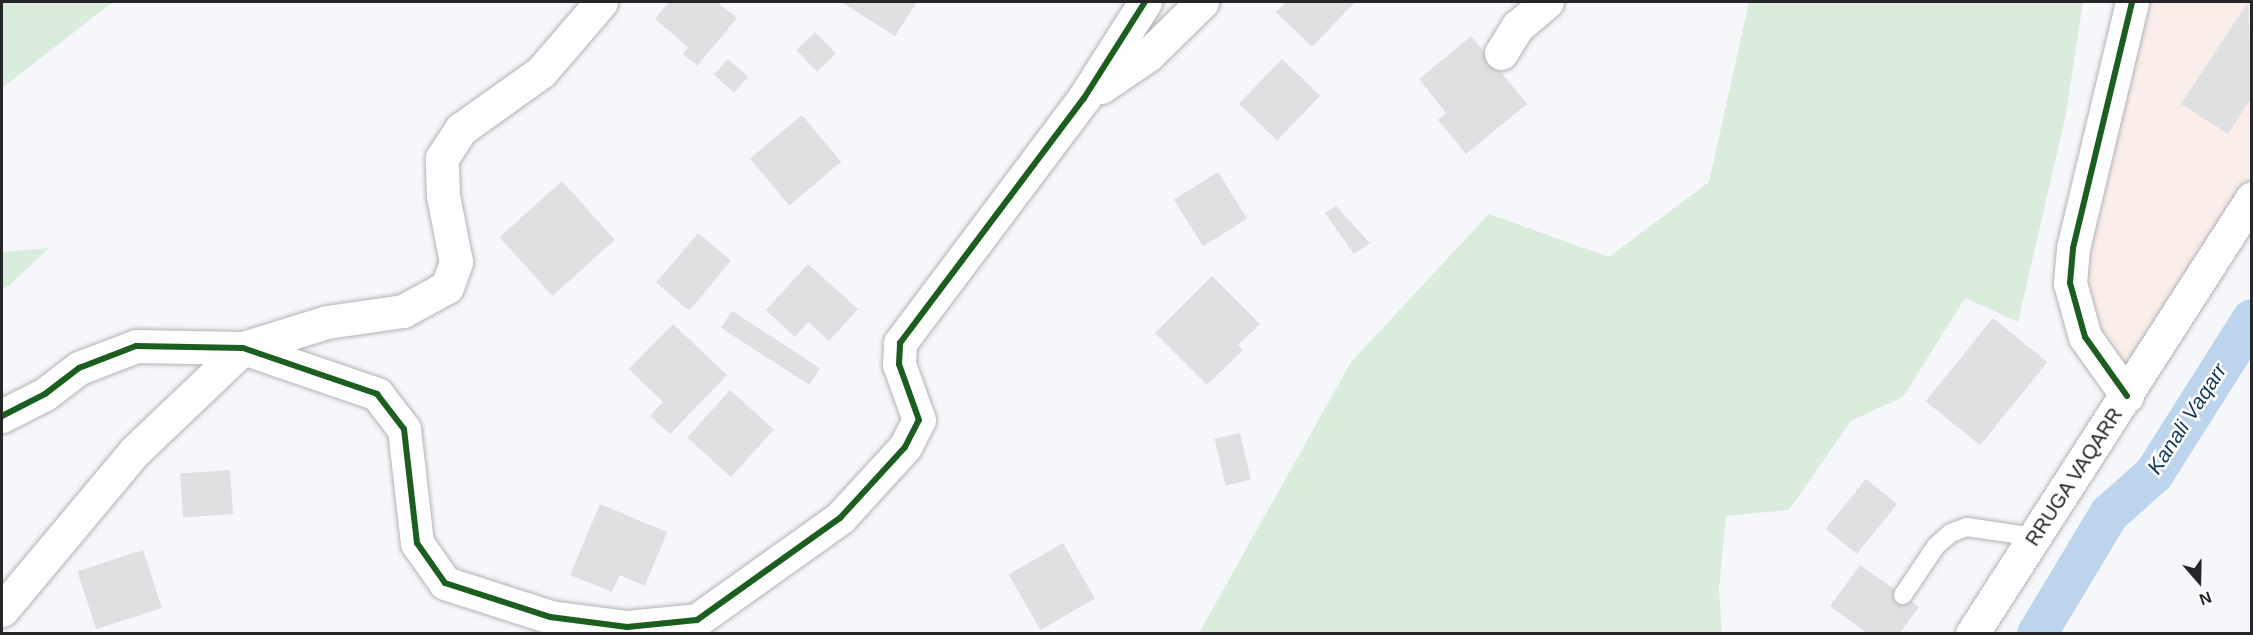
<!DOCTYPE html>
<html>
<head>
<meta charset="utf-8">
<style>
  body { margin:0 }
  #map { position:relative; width:2253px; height:635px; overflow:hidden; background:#f6f7fb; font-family:Arial,sans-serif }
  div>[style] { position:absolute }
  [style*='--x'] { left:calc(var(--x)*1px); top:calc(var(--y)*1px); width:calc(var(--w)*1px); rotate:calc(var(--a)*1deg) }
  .commercial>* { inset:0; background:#fbeeea }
  .green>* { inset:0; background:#daeddc }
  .canal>* { height:40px; margin:-20px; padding:0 20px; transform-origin:20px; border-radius:20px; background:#bcd5ed }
  .building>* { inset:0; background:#e0e0e3; transform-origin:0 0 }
  .roads { filter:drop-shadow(0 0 2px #b2b3b6) drop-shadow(0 0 2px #b2b3b6) }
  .lane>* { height:18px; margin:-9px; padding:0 9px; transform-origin:9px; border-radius:9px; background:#fefefe }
  .street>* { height:33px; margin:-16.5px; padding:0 16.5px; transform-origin:16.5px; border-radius:16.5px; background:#fefefe }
  .primary>* { height:33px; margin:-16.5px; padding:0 16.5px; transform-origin:16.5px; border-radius:16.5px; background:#fefefe }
  .cycleway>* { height:6px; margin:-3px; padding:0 3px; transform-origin:3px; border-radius:3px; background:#1b5e20 }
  span { translate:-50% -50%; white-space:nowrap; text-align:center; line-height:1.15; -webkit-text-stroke:5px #fff; paint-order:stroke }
  .street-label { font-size:20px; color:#252628 }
  .water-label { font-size:21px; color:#103757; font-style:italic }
  .frame { position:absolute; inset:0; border:3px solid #252628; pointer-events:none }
  .north { position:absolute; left:2169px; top:551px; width:60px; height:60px; -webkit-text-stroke:4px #fff; paint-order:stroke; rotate:160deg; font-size:16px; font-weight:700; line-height:24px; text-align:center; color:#252628 }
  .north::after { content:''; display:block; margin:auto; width:21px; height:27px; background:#252628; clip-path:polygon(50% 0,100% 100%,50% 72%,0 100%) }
</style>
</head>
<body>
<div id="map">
  <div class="commercial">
    <div style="clip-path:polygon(2132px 2px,2251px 2px,2251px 209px,2127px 396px,2076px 312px)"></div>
  </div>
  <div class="green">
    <div style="clip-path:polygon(2px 2px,113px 2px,2px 88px)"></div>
    <div style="clip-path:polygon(1749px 2px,2083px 2px,2065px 119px,2018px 322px,1965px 298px,1903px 397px,1851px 421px,1789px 510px,1726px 516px,1719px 590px,1722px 633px,1199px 633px,1351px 362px,1489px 214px,1609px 257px,1709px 182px)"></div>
    <div style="clip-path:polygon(49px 248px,10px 285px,2px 289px,2px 252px)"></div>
  </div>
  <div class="canal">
    <div style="--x:2037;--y:634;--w:140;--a:-59"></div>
    <div style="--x:2109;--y:514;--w:60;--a:-41.6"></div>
    <div style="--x:2154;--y:474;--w:183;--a:-57.7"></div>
  </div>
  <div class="building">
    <div style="clip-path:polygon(669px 2px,717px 2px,737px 18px,697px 66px,683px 54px,688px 47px,655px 19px)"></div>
    <div style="clip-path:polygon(841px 2px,917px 2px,895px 36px)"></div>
    <div style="clip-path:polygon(1286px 2px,1355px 2px,1312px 47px,1276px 12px)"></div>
    <div style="clip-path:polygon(2248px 2px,2252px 97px,2228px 134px,2181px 104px)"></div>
    <div style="left:815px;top:32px;width:30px;height:26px;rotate:46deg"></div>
    <div style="clip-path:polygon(1471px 36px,1527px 104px,1466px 154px,1438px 120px,1446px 113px,1419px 79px)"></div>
    <div style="left:728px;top:59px;width:27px;height:21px;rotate:42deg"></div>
    <div style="left:1282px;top:59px;width:53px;height:62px;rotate:44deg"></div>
    <div style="left:802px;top:115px;width:61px;height:68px;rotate:50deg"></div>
    <div style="left:1218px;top:172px;width:55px;height:52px;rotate:58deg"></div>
    <div style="left:562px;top:181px;width:79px;height:84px;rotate:48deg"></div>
    <div style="clip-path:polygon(1336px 206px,1370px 243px,1354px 254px,1325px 213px)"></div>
    <div style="left:698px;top:233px;width:43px;height:65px;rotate:40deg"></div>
    <div style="clip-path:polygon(808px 264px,858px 309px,829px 341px,808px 322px,795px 337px,766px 310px)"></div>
    <div style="clip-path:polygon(1212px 276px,1260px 324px,1238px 345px,1243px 350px,1207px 385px,1155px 333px)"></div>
    <div style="left:732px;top:311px;width:105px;height:20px;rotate:33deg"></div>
    <div style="left:1993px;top:318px;width:70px;height:107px;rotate:39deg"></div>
    <div style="clip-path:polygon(673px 324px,727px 375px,670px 434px,650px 416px,663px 402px,629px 369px)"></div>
    <div style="left:730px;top:390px;width:59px;height:64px;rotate:42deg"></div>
    <div style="left:1240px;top:433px;width:48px;height:26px;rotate:77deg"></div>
    <div style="left:230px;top:470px;width:44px;height:50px;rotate:86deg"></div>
    <div style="left:1866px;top:479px;width:40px;height:64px;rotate:39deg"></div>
    <div style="clip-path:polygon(600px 504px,667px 532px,645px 586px,620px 575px,612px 592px,570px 575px)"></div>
    <div style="left:1063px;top:543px;width:64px;height:63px;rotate:60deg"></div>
    <div style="left:143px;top:550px;width:61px;height:69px;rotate:72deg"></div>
    <div style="clip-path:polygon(1860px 565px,1919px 607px,1899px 634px,1868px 634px,1830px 606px)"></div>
  </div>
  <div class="roads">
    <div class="lane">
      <div style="--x:1903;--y:595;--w:59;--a:-56"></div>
      <div style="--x:1936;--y:546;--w:20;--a:-41"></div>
      <div style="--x:1951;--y:533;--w:17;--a:-21"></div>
      <div style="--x:1967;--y:527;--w:69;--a:8.4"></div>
    </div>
    <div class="street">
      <div style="--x:1501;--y:53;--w:31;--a:-58"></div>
      <div style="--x:1517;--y:27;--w:39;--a:-40"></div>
      <div style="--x:1101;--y:87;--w:57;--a:-34.2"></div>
      <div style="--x:1148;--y:55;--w:76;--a:-44.5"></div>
      <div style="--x:2127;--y:396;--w:72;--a:-125.4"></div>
      <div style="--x:2085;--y:337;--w:56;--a:-105.5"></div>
      <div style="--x:2070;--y:283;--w:35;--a:-85"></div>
      <div style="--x:2073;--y:248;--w:253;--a:-76.5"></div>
      <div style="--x:2;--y:416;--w:48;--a:-27.1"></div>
      <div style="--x:45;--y:394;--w:43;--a:-37.4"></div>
      <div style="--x:79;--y:368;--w:61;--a:-21.1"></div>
      <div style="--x:136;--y:346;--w:107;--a:1.1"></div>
      <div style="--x:243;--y:348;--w:142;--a:18.9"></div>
      <div style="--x:377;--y:394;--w:44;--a:52.4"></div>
      <div style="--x:404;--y:429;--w:115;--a:83.5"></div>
      <div style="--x:417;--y:543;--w:49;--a:55"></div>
      <div style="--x:445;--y:583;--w:110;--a:17.9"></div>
      <div style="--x:550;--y:617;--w:78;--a:7.4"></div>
      <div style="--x:627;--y:627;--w:70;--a:-5.7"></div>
      <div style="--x:697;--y:620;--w:176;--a:-35.5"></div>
      <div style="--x:840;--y:518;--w:96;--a:-47.5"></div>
      <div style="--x:905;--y:447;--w:30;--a:-63"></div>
      <div style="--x:919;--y:420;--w:59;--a:-109.7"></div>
      <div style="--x:899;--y:364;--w:21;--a:-87"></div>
      <div style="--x:900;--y:343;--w:306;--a:-53.1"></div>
      <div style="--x:1084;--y:98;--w:114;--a:-57.6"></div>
      <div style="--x:2;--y:610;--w:207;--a:-50.1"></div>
      <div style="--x:135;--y:451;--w:149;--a:-43.6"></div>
      <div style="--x:243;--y:348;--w:88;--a:-17.2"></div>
      <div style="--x:327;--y:322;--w:77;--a:-8.2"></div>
      <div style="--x:403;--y:311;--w:50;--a:-28.6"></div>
      <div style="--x:447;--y:287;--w:27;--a:-70"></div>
      <div style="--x:456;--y:262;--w:67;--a:-101.1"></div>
      <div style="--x:443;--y:196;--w:38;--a:-92"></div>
      <div style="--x:442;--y:158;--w:35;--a:-57"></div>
      <div style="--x:461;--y:129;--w:98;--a:-35.5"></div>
      <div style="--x:541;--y:72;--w:92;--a:-49.4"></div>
    </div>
    <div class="primary">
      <div style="--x:1972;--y:634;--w:518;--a:-57.29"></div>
    </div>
  </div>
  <div class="cycleway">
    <div style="--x:2127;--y:396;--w:72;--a:-125.4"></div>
    <div style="--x:2085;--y:337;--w:56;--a:-105.5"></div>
    <div style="--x:2070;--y:283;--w:35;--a:-85"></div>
    <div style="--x:2073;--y:248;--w:253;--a:-76.5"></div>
    <div style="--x:2;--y:416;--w:48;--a:-27.1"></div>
    <div style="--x:45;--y:394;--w:43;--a:-37.4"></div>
    <div style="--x:79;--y:368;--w:61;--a:-21.1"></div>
    <div style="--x:136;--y:346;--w:107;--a:1.1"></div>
    <div style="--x:243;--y:348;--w:142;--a:18.9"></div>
    <div style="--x:377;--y:394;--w:44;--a:52.4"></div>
    <div style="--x:404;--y:429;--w:115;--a:83.5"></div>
    <div style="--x:417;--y:543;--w:49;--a:55"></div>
    <div style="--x:445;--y:583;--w:110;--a:17.9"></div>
    <div style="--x:550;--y:617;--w:78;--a:7.4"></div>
    <div style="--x:627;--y:627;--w:70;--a:-5.7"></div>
    <div style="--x:697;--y:620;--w:176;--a:-35.5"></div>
    <div style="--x:840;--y:518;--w:96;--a:-47.5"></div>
    <div style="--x:905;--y:447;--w:30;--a:-63"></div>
    <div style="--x:919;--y:420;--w:59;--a:-109.7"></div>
    <div style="--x:899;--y:364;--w:21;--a:-87"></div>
    <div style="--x:900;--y:343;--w:306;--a:-53.1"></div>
    <div style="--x:1084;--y:98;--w:114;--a:-57.6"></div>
  </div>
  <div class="street-label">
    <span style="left:2074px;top:477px;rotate:-57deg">RRUGA VAQARR</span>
  </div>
  <div class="water-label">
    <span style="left:2187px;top:419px;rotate:-57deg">Kanali Vaqarr</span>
  </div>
  <div class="frame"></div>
  <div class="north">N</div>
</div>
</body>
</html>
